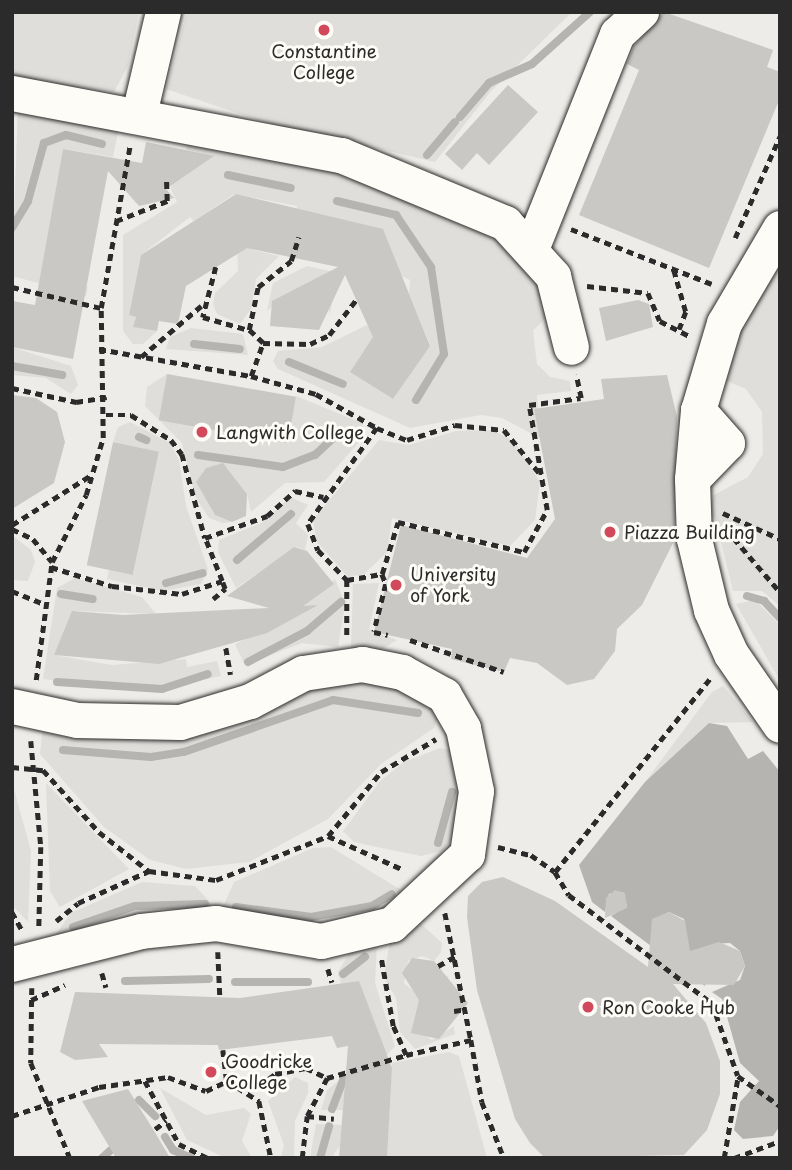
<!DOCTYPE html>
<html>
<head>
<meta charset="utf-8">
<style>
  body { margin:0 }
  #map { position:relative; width:792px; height:1170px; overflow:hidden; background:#fdfcf7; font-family:"Playpen Sans",sans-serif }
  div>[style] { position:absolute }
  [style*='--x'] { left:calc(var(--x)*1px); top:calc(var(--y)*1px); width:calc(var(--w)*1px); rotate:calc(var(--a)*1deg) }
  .built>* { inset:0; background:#edece8; transform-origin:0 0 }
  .green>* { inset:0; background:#dfdeda }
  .water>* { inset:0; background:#b5b4b1 }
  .stream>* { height:8px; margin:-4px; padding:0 4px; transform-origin:4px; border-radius:4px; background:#b5b4b1 }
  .building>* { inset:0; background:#c9c8c4; transform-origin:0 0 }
  .path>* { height:4.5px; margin-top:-2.25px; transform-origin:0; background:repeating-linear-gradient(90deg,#2b2b2b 0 7px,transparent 0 12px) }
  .roads { filter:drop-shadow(0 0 2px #2b2b2b) drop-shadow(0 0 2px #2b2b2b) }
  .minor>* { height:35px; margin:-17.5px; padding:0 17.5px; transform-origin:17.5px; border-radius:17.5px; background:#fdfcf7 }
  .dots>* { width:19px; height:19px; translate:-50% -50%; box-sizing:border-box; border:4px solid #fdfcf7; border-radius:50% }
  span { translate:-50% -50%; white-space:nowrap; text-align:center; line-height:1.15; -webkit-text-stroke:6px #fdfcf7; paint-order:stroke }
  .poi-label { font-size:18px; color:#2b2b2b }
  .left { translate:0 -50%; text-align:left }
  .frame { position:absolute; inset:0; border:14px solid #2b2b2b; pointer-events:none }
</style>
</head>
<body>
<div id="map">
  <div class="built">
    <div style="left:12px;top:12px;width:768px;height:1146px"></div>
  </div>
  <div class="green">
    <div style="clip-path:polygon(12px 12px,139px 12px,128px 66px,114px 92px,12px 79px)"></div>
    <div style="clip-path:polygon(187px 12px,572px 12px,491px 91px,435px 162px,264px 122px,166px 89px)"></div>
    <div style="clip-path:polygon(18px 104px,120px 122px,113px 157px,63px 149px,40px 278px,88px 287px,86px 296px,12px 276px)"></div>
    <div style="clip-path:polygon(190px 133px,285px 151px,485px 225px,540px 282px,551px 312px,533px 331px,537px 364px,550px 377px,570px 381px,571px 391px,537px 395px,540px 438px,502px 418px,481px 415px,410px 428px,278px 369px,273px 361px,278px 351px,322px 347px,367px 325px,378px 333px,376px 346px,368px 345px,350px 372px,393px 399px,430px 345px,409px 294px,410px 280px,293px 227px,297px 206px,234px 194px,194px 221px,190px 217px,141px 255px,129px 315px,136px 317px,134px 327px,157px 331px,143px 344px,133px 344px,123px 331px,123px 235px,177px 202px,171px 189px,174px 176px,181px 179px,205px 161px,202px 154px,186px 150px)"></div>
    <div style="clip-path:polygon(251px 240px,253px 250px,279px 256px,256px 279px,251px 309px,240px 324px,217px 314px,213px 304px,215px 293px,238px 271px,237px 243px)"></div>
    <div style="clip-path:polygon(780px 258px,780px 606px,762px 591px,733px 591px,715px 517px,705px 517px,714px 495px,748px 477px,763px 454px,762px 412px,746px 389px,725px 380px,725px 352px)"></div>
    <div style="clip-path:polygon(307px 266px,338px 273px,330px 314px,327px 306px,282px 296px,267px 311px,273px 283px)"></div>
    <div style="clip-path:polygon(191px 328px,243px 334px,248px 355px,166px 349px,170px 337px)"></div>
    <div style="clip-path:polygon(12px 347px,71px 366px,78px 385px,71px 394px,46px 378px,12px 375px)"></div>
    <div style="clip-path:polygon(167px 374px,160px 420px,288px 442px,296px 396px,362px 423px,366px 434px,324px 482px,285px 483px,251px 512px,247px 494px,227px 468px,206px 468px,196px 482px,215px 515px,232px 522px,222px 523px,209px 518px,196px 498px,182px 443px,145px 406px,147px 387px)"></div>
    <div style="clip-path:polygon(130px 422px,170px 443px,179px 460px,186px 506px,208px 569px,201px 584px,163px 591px,107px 579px,109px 570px,133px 575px,159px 452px,113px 442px,118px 427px)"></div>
    <div style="clip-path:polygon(492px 430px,514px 441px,540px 482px,535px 520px,510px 546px,392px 518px,387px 552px,364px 574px,348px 577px,317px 542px,313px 520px,379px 440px,409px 445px,456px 431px)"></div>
    <div style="clip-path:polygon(290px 497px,308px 505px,296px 523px,308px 535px,305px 550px,296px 547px,236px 588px,218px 552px,219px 540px,261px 523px)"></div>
    <div style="clip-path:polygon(12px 535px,31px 550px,35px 562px,28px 581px,12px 580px)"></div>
    <div style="clip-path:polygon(75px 578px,142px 597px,156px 614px,74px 611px,54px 655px,112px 665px,186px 659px,187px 667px,217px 661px,221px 676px,149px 691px,43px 679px,57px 588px)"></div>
    <div style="clip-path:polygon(335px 579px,345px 604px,338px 647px,302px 643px,245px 665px,235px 644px,277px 626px)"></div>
    <div style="clip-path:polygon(379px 583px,369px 630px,397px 640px,374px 654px,351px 649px,353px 584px)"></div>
    <div style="clip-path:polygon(755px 600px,780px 625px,780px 681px,736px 604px)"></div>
    <div style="clip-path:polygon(361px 674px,442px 708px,434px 728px,381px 764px,328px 819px,249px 862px,186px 869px,150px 860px,104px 827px,40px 754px,43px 725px,261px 702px)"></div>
    <div style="clip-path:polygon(723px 686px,753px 722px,709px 723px,645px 782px,712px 692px)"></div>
    <div style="clip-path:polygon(440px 748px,454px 751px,462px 763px,458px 833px,442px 851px,421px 856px,391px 850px,354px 842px,343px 831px,380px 781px,404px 762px)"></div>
    <div style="clip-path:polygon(12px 782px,31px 851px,28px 922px,12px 905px)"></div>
    <div style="clip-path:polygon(46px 783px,129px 869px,60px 907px,50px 891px)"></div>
    <div style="clip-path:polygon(331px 847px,401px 890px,405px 901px,339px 929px,223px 907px,234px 882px,313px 848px)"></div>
    <div style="clip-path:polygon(142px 882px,195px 886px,212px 904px,206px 916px,49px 944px,71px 913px)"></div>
    <div style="clip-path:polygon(418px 921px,442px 943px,441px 952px,434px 961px,422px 956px,408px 961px,404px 983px,416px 993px,448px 976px,452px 1003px,421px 1001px,414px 1028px,432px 1040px,454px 1026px,455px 1034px,415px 1049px,400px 1032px,396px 998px,384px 978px,390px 940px)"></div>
    <div style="clip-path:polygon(377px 943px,375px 983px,395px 1046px,384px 1058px,359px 981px,341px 984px,338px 972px,353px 947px)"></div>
    <div style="clip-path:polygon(449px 1052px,459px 1056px,487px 1158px,387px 1158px,392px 1063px)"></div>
    <div style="clip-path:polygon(346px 1075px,343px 1110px,321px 1110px,327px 1090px)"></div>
    <div style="clip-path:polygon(295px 1077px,308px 1083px,308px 1093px,295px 1121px,294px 1158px,281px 1158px,284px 1145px,268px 1101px)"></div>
    <div style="clip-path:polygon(160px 1088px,206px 1115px,244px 1108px,251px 1114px,242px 1141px,252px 1158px,226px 1158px,187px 1140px)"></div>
    <div style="clip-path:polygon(316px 1124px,342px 1125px,340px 1146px,331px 1158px,310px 1158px)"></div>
  </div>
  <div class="water">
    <div style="clip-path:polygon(709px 723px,727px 726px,748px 759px,763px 751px,780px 772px,780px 1126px,773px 1136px,743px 1139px,734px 1130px,740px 1102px,759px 1081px,740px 1063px,722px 999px,712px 992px,740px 980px,745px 966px,740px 951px,730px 943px,712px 944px,705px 986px,662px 954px,687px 936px,684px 919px,669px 912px,656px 918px,655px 949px,611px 916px,627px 906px,623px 892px,609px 894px,605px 912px,592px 902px,579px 865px,645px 782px)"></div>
  </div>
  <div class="stream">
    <div style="--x:460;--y:117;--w:45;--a:-49.5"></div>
    <div style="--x:489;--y:83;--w:47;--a:-23.8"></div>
    <div style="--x:532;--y:64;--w:78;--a:-41.9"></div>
    <div style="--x:427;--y:155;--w:43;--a:-49.7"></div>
    <div style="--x:228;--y:175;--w:64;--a:11.7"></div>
    <div style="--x:337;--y:201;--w:61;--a:13.3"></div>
    <div style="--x:396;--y:215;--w:63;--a:56.1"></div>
    <div style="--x:431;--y:267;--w:88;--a:81.5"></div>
    <div style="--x:444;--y:354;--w:54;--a:121.3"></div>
    <div style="--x:12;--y:228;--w:31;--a:-59"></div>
    <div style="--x:28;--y:201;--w:60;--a:-74.6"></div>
    <div style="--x:44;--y:143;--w:23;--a:-20"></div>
    <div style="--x:66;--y:135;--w:37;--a:14"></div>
    <div style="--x:194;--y:344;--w:46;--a:6.2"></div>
    <div style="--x:289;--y:362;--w:58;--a:22.2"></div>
    <div style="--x:12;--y:366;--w:51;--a:10.2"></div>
    <div style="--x:139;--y:437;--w:8;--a:23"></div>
    <div style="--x:198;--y:455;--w:86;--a:8"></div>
    <div style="--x:283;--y:467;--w:34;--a:-21"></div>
    <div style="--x:315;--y:455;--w:26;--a:-43"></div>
    <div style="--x:237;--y:560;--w:71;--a:-40.4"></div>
    <div style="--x:166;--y:583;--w:38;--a:-15"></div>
    <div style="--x:61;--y:594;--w:32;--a:9"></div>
    <div style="--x:747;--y:596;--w:18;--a:16"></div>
    <div style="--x:764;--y:601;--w:23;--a:47"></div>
    <div style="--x:248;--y:662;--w:67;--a:-27.7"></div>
    <div style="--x:307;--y:631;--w:45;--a:-40.5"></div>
    <div style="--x:57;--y:682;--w:105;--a:3.8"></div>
    <div style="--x:162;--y:689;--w:48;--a:-18.1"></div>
    <div style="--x:63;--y:750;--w:88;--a:4.5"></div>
    <div style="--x:151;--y:757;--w:33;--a:-9"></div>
    <div style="--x:184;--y:752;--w:158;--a:-19.2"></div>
    <div style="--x:333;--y:700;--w:86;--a:8.7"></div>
    <div style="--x:438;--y:843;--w:53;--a:-74.6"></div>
    <div style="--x:236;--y:907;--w:76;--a:7.6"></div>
    <div style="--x:311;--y:917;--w:62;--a:-10.2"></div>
    <div style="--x:372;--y:906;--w:23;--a:-31"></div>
    <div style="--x:73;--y:927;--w:65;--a:-18.7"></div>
    <div style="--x:135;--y:906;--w:70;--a:-1.6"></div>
    <div style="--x:343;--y:974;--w:28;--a:-38"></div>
    <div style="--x:125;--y:981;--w:84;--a:-1.4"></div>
    <div style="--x:235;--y:982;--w:73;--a:0"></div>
    <div style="--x:139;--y:1100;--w:23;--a:45"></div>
    <div style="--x:332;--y:1109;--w:34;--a:-69"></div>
    <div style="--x:165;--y:1137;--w:15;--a:58"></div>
    <div style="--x:173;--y:1150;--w:20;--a:24"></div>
    <div style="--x:102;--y:1158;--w:12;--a:-42"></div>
    <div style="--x:320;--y:1158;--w:33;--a:-74"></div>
  </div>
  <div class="building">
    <div style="clip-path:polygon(664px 12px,773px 50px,767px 67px,780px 72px,780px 98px,709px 268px,579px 215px,639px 70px,627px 64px,634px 46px)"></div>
    <div style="clip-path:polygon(508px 85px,538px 112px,489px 165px,477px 153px,462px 170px,445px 154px)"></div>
    <div style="clip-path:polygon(146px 142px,214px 156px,166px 189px,174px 198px,139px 206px,108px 171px,73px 359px,12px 347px,12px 301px,35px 305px,63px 149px,142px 163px)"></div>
    <div style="clip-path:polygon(236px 194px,383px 229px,430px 346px,393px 399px,350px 372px,373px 337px,345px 275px,319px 330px,270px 326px,272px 301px,338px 267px,247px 248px,186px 286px,178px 324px,159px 321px,157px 331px,133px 327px,136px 317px,129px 315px,141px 255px)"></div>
    <div style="clip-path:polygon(638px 300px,649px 304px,653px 327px,606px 341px,599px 308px)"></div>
    <div style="left:167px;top:374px;width:131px;height:47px;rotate:10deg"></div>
    <div style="clip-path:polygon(667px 375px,677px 417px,674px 541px,642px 605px,617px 629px,615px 651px,594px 679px,567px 685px,537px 663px,510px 658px,504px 672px,451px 659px,452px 649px,374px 632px,401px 525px,527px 558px,555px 519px,534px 409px,604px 399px,601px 379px)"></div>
    <div style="clip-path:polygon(12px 395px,36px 398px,57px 412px,65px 442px,54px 483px,12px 509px)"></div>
    <div style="left:113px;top:442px;width:47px;height:126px;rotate:12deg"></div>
    <div style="clip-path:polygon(223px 463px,247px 494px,246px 516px,232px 522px,215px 515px,196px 482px,206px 468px)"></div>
    <div style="clip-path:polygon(294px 547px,307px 551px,334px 584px,303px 606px,318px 605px,267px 633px,159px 664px,54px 655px,72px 611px,123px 615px,269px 608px,227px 596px)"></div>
    <div style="clip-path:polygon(503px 877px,555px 901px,648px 967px,652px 919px,669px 912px,685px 921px,690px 951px,719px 942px,740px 951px,745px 966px,734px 985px,673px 984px,706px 1023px,720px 1061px,720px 1094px,707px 1130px,684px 1155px,545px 1158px,530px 1143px,515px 1119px,477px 990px,467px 917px,468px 896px,482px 882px)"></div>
    <div style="clip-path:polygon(615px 890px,625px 893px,627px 908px,605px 918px,606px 898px)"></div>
    <div style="clip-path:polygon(412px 958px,434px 961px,468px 1003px,439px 1039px,411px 1033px,419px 1000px,402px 973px)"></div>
    <div style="clip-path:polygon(359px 981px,392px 1068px,387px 1158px,339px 1158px,348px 1046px,337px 1048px,332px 1036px,219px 1050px,218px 1045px,99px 1044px,108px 1057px,75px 1060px,60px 1052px,75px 992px,240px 998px)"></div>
    <div style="clip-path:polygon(128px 1089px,156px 1134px,170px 1158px,116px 1158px,82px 1101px)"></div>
  </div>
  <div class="path">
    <div style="--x:116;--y:221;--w:55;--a:-21.4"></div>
    <div style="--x:167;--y:201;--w:24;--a:-92"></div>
    <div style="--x:571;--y:229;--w:151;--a:21.3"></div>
    <div style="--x:735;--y:238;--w:111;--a:-66.2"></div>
    <div style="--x:216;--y:267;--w:52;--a:104.6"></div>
    <div style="--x:203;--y:317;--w:48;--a:15.8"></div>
    <div style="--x:674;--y:270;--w:44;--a:74.1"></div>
    <div style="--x:686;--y:312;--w:19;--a:111"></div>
    <div style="--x:587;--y:286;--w:61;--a:6.5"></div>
    <div style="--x:648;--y:293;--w:30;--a:67"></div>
    <div style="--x:660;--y:321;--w:34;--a:27"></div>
    <div style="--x:12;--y:287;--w:91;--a:13.3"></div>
    <div style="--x:263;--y:343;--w:47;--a:1.2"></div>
    <div style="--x:310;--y:344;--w:21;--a:-25"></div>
    <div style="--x:329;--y:335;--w:44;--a:-52.4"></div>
    <div style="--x:99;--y:349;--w:154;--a:10.1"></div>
    <div style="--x:251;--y:376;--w:67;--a:15.5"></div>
    <div style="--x:316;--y:394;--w:70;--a:29.1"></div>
    <div style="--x:377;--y:428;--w:118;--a:125.7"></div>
    <div style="--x:308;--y:524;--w:28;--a:69"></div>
    <div style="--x:318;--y:550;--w:42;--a:46"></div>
    <div style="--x:347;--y:580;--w:57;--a:90"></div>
    <div style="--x:141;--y:357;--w:79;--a:-40.4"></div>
    <div style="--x:251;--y:376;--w:35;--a:-70"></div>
    <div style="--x:263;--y:343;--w:19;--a:-137"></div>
    <div style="--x:249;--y:330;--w:44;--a:-78.2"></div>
    <div style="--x:258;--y:287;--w:42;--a:-38.2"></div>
    <div style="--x:291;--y:261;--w:25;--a:-72"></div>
    <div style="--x:12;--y:388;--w:66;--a:12.3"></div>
    <div style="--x:76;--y:402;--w:31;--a:-9"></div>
    <div style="--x:106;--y:415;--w:25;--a:0"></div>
    <div style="--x:131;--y:415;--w:47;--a:32"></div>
    <div style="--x:171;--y:440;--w:18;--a:52"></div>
    <div style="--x:182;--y:454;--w:87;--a:74.7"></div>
    <div style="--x:377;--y:428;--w:32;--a:22"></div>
    <div style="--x:407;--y:440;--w:50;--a:-17.4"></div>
    <div style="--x:455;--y:425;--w:49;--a:5.8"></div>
    <div style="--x:504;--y:430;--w:58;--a:50.6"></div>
    <div style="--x:723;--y:513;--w:63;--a:24.5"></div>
    <div style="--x:12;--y:525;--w:93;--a:-32.3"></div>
    <div style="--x:12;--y:529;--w:23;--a:25"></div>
    <div style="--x:33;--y:539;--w:30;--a:50"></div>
    <div style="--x:726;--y:529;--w:83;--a:49.4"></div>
    <div style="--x:51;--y:567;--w:64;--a:17.3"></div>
    <div style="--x:112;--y:586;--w:70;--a:6.5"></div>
    <div style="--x:182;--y:594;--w:42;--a:-18"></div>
    <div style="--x:222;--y:581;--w:46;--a:-111.6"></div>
    <div style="--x:205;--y:538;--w:66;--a:-19.5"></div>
    <div style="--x:267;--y:516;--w:38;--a:-42"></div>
    <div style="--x:295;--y:491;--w:29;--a:12"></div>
    <div style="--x:382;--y:574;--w:11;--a:68"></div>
    <div style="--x:386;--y:584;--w:49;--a:104"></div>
    <div style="--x:374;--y:632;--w:14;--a:12"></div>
    <div style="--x:347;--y:580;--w:36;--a:-10"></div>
    <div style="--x:382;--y:574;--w:54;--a:-72.9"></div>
    <div style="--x:398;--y:522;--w:130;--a:13.4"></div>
    <div style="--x:524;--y:552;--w:48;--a:-61.3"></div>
    <div style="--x:547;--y:510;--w:107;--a:-99.7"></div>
    <div style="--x:529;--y:405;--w:52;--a:-7.7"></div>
    <div style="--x:581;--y:398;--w:24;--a:-102"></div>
    <div style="--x:12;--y:591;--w:35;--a:22"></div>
    <div style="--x:213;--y:599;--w:16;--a:-40"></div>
    <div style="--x:225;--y:589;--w:9;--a:-111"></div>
    <div style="--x:410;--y:640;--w:99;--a:18.8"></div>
    <div style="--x:226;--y:648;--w:27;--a:80"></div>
    <div style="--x:36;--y:680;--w:119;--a:-82.3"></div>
    <div style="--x:52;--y:562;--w:75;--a:-63.1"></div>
    <div style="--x:86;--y:495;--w:59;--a:-73.4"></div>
    <div style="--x:103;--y:438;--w:130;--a:-90.9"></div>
    <div style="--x:101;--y:308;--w:166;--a:-79.9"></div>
    <div style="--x:31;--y:741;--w:106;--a:84.6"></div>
    <div style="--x:41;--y:847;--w:80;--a:91.4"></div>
    <div style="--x:12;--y:767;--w:31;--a:6"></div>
    <div style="--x:43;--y:770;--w:84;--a:47.9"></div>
    <div style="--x:99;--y:832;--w:63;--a:38"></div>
    <div style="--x:149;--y:871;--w:68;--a:7.7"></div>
    <div style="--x:216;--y:880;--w:120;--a:-21.4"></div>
    <div style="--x:328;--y:836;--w:83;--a:-50.4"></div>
    <div style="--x:381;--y:772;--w:64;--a:-31"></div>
    <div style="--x:328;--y:836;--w:83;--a:24.1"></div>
    <div style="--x:498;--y:847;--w:34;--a:14"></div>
    <div style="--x:531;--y:855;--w:29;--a:35"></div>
    <div style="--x:555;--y:872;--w:27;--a:59"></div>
    <div style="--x:569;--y:895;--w:179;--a:37.1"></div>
    <div style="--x:712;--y:1003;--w:77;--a:70.4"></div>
    <div style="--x:738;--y:1076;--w:52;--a:35.5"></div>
    <div style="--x:555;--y:872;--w:251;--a:-51.3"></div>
    <div style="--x:12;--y:912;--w:23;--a:61"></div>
    <div style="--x:445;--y:913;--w:130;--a:78.4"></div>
    <div style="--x:56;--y:921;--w:28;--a:-39"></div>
    <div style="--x:78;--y:903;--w:78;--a:-24.3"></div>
    <div style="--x:218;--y:952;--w:44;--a:87.4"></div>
    <div style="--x:438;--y:966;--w:21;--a:-29"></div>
    <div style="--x:328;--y:969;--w:14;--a:73"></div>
    <div style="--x:102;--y:973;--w:15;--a:74"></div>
    <div style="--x:32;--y:988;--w:75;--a:90.8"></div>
    <div style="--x:31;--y:1063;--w:103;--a:67.7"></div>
    <div style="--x:31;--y:1000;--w:37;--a:-24"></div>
    <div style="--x:454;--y:1011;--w:12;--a:-9"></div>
    <div style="--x:223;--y:1050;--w:31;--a:83"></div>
    <div style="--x:227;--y:1081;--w:38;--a:32"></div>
    <div style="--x:259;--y:1101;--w:58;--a:78.1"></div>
    <div style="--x:406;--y:1055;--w:67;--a:-13"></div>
    <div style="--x:471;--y:1040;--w:63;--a:79.9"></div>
    <div style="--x:482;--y:1102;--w:60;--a:68.6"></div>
    <div style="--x:145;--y:1081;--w:72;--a:61.6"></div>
    <div style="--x:179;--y:1144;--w:32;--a:26"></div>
    <div style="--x:12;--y:1116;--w:92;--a:-18.4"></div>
    <div style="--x:99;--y:1087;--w:70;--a:-8.2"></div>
    <div style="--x:168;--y:1077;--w:40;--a:20.2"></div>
    <div style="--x:206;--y:1091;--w:23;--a:-25"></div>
    <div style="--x:227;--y:1081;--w:32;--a:9"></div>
    <div style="--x:259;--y:1086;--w:20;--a:-37"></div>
    <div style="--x:275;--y:1074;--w:32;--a:-11"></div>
    <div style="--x:306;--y:1068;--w:23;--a:25"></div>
    <div style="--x:327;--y:1078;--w:82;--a:-16.2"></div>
    <div style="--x:406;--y:1055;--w:32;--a:-114"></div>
    <div style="--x:393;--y:1026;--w:69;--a:-100"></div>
    <div style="--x:307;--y:1116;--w:27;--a:6"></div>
    <div style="--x:155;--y:1129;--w:14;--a:-36"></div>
    <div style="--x:302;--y:1158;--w:42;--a:-83.2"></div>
    <div style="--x:307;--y:1116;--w:43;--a:-62.2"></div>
    <div style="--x:724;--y:1158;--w:83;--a:-80.3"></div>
    <div style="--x:734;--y:1158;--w:49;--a:-20.3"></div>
  </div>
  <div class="roads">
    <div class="minor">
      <div style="--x:12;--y:93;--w:335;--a:10.7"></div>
      <div style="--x:341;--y:155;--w:178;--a:22.5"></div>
      <div style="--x:505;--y:223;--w:72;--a:47.8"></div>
      <div style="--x:553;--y:276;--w:73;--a:75.8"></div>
      <div style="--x:139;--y:114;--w:105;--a:-76.8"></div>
      <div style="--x:780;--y:228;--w:110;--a:120.5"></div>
      <div style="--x:724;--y:323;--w:91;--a:106.6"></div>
      <div style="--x:698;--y:410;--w:69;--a:95"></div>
      <div style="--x:692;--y:479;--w:60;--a:88.1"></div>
      <div style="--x:694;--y:539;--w:73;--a:76.5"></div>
      <div style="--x:711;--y:610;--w:48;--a:65.6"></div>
      <div style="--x:731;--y:654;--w:86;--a:55.4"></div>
      <div style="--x:531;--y:249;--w:232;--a:-68.2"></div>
      <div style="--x:617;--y:34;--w:33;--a:-43"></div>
      <div style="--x:692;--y:479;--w:50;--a:-45.8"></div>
      <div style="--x:727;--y:443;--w:44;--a:-131.3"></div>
      <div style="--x:12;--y:706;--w:66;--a:12.2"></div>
      <div style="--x:77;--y:720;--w:103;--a:1.1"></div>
      <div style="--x:180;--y:722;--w:73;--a:-16.7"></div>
      <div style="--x:250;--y:701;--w:60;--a:-27.8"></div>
      <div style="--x:303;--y:673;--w:60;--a:-8.7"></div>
      <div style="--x:362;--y:664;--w:41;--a:11.3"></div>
      <div style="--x:402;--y:672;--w:48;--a:28.7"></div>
      <div style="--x:444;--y:695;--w:38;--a:60"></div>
      <div style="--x:463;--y:728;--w:64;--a:78.3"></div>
      <div style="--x:476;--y:791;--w:64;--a:98.1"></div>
      <div style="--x:467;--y:854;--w:103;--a:137"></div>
      <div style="--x:392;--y:924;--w:73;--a:166.5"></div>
      <div style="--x:321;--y:941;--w:107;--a:-170.3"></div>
      <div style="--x:216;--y:923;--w:75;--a:173.9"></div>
      <div style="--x:141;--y:931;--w:133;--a:165.7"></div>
    </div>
  </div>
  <div class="dots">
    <div style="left:324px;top:30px;background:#d1495b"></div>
    <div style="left:202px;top:432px;background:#d1495b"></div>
    <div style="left:610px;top:532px;background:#d1495b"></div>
    <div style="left:396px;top:585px;background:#d1495b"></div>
    <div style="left:588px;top:1007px;background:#d1495b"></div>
    <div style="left:211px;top:1072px;background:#d1495b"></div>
  </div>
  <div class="poi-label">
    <span style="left:324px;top:62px">Constantine<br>College</span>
    <span class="left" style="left:216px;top:432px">Langwith College</span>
    <span class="left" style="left:624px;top:532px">Piazza Building</span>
    <span class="left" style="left:410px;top:585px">University<br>of York</span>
    <span class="left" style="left:602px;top:1007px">Ron Cooke Hub</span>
    <span class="left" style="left:225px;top:1072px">Goodricke<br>College</span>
  </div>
  <div class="frame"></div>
</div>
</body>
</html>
